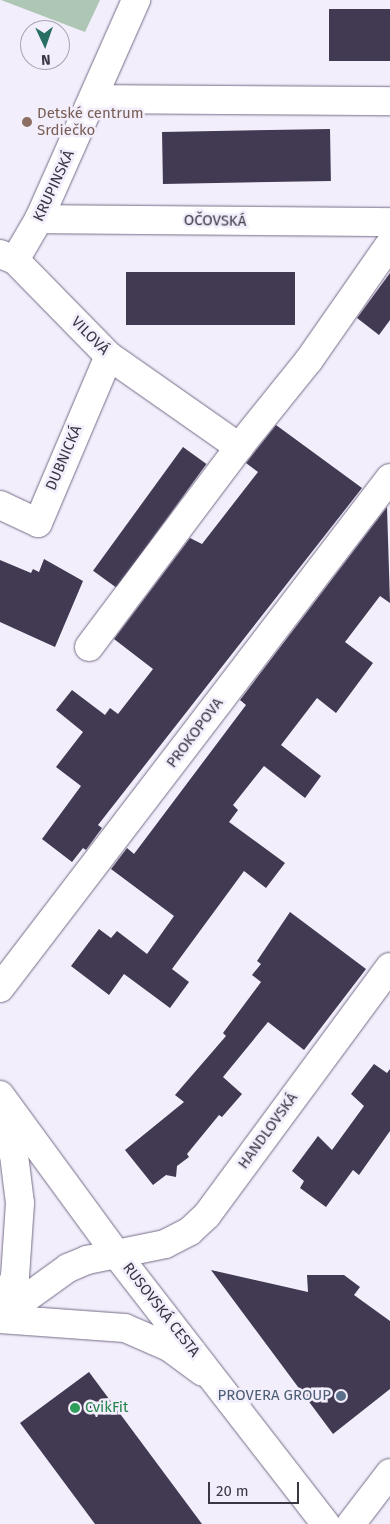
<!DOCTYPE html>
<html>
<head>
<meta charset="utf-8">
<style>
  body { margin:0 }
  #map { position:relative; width:390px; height:1524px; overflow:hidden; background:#f2eefb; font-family:"Fira Sans",sans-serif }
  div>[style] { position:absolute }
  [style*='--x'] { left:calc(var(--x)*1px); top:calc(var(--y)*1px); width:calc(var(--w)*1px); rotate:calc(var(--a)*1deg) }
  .green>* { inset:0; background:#aec6b4 }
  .building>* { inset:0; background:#423952; transform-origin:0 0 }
  .roads { filter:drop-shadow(0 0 1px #766c88) drop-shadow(0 0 1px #766c88) }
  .street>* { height:28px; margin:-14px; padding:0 14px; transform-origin:14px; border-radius:14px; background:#fff }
  .secondary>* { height:28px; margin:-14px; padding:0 14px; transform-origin:14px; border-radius:14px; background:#fff }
  .dots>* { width:14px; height:14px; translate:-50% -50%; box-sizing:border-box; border:2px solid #f2eefb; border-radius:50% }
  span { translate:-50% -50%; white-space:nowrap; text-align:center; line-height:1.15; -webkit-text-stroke:5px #f2eefb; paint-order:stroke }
  .education-label { font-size:15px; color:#785e54 }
  .left { translate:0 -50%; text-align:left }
  .street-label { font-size:15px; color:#3a3642 }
  .service-label { font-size:15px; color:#4e5e75 }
  .right { translate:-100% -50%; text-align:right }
  .leisure-label { font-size:15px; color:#27864d }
  .north { position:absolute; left:20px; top:20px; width:50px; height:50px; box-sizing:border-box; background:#f2eefb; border:1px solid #a8a4b1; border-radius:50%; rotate:177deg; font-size:14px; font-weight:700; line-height:20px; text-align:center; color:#3a3642 }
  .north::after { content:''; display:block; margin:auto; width:18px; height:22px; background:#286e62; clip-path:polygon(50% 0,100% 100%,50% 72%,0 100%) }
  .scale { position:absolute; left:208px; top:1482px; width:91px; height:22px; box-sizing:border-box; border:2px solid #3a3642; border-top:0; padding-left:6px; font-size:15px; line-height:18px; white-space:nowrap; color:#3a3642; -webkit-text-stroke:4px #f2eefb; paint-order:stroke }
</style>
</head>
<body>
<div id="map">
  <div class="green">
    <div style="clip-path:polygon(1px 0,100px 0,85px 32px)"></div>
  </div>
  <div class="building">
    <div style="left:329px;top:9px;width:61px;height:52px"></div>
    <div style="left:330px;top:129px;width:52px;height:168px;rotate:89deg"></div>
    <div style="left:126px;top:272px;width:169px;height:53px"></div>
    <div style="clip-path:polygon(390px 273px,390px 320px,379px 335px,357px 318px)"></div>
    <div style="clip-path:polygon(276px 425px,362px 488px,98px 825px,102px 828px,86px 850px,83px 848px,72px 862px,42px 839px,81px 786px,56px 767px,83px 732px,56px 710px,72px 690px,105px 715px,110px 708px,118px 714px,153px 669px,114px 639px,190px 538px,202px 544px,258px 472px,246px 463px)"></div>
    <div style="left:183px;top:447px;width:29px;height:153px;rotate:36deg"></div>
    <div style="clip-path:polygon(387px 507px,390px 603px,380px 596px,345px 642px,373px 663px,336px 713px,317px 698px,281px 745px,321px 776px,305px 798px,264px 766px,233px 805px,238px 810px,229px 822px,285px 863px,266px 888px,244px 871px,172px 969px,189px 982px,170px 1008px,124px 974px,109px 995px,71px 966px,99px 929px,111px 938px,117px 931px,147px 954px,174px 916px,111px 869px,127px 848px,134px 854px,246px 705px,240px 700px)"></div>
    <div style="clip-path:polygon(44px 559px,83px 581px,55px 647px,0 622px,0 560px,31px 573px,33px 569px,39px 572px)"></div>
    <div style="clip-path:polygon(290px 912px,366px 969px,304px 1050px,268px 1022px,223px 1077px,242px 1094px,222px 1117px,219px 1115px,187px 1154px,189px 1157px,177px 1166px,176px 1177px,166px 1175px,153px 1185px,125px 1150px,184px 1102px,175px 1095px,226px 1036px,223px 1033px,261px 982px,252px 975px,261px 964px,257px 961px)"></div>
    <div style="clip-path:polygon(374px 1064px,387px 1073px,390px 1069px,390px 1131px,359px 1175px,353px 1170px,326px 1207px,300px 1188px,304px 1181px,292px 1171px,318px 1136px,332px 1150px,364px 1106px,351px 1094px)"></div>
    <div style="clip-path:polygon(211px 1270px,308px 1292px,307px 1275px,344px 1275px,360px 1287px,354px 1295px,390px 1321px,390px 1389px,333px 1434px)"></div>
    <div style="clip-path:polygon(89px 1372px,202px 1524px,95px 1524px,20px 1423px)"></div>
  </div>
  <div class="roads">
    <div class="street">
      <div style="--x:94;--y:99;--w:296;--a:0.4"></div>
      <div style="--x:39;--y:219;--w:351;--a:0.5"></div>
      <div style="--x:0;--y:254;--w:16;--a:22"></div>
      <div style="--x:15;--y:260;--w:134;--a:45.6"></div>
      <div style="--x:109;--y:356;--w:159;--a:35"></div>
      <div style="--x:239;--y:447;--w:112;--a:-51.2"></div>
      <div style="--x:309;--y:360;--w:141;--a:-55.1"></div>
      <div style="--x:15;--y:260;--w:48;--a:-59.7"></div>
      <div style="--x:39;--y:219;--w:240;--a:-66.1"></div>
      <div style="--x:0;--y:505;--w:42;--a:25.3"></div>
      <div style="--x:38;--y:523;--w:181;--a:-67"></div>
      <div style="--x:89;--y:647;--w:250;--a:-53.1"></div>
      <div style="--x:0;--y:988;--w:642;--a:-52.59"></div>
      <div style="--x:0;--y:1108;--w:49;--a:73.4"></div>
      <div style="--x:14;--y:1155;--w:48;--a:82.9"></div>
      <div style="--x:20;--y:1203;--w:74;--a:93.9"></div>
      <div style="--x:15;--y:1277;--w:38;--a:113"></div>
      <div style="--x:0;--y:1317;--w:84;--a:-35.8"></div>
      <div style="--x:68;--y:1268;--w:21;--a:-23"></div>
      <div style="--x:87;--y:1260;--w:80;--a:-11.6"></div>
      <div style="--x:165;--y:1244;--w:28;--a:-27"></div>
      <div style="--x:190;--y:1231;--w:23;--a:-43"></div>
      <div style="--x:207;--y:1215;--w:308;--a:-53.6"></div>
      <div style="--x:0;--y:1319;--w:125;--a:4.1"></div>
      <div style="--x:125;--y:1328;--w:48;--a:23.4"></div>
      <div style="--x:169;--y:1347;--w:42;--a:36.3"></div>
      <div style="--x:351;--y:1524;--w:64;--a:-52.6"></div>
    </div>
    <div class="secondary">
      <div style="--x:0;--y:1095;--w:198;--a:53.8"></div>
      <div style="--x:117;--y:1255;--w:341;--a:52.2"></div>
    </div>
  </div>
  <div class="dots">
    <div style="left:27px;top:122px;background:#8d6e63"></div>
    <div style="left:341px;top:1396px;background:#5c6f8a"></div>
    <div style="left:75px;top:1408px;background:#2e9e5b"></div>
  </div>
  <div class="education-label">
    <span class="left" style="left:37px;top:122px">Detské centrum<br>Srdiečko</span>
  </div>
  <div class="street-label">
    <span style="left:54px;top:186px;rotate:-65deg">KRUPINSKÁ</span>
    <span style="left:215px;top:221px;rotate:1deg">OČOVSKÁ</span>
    <span style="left:90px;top:336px;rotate:45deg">VILOVÁ</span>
    <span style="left:64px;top:458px;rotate:-67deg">DUBNICKÁ</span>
    <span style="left:195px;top:733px;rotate:-53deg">PROKOPOVA</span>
    <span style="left:268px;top:1131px;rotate:-54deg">HANDLOVSKÁ</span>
    <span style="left:161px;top:1310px;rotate:52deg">RUSOVSKÁ CESTA</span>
  </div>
  <div class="service-label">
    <span class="right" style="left:331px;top:1396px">PROVERA GROUP</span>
  </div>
  <div class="leisure-label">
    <span class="left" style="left:85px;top:1408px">CvikFit</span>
  </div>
  <div class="north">N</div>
  <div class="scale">20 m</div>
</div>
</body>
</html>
